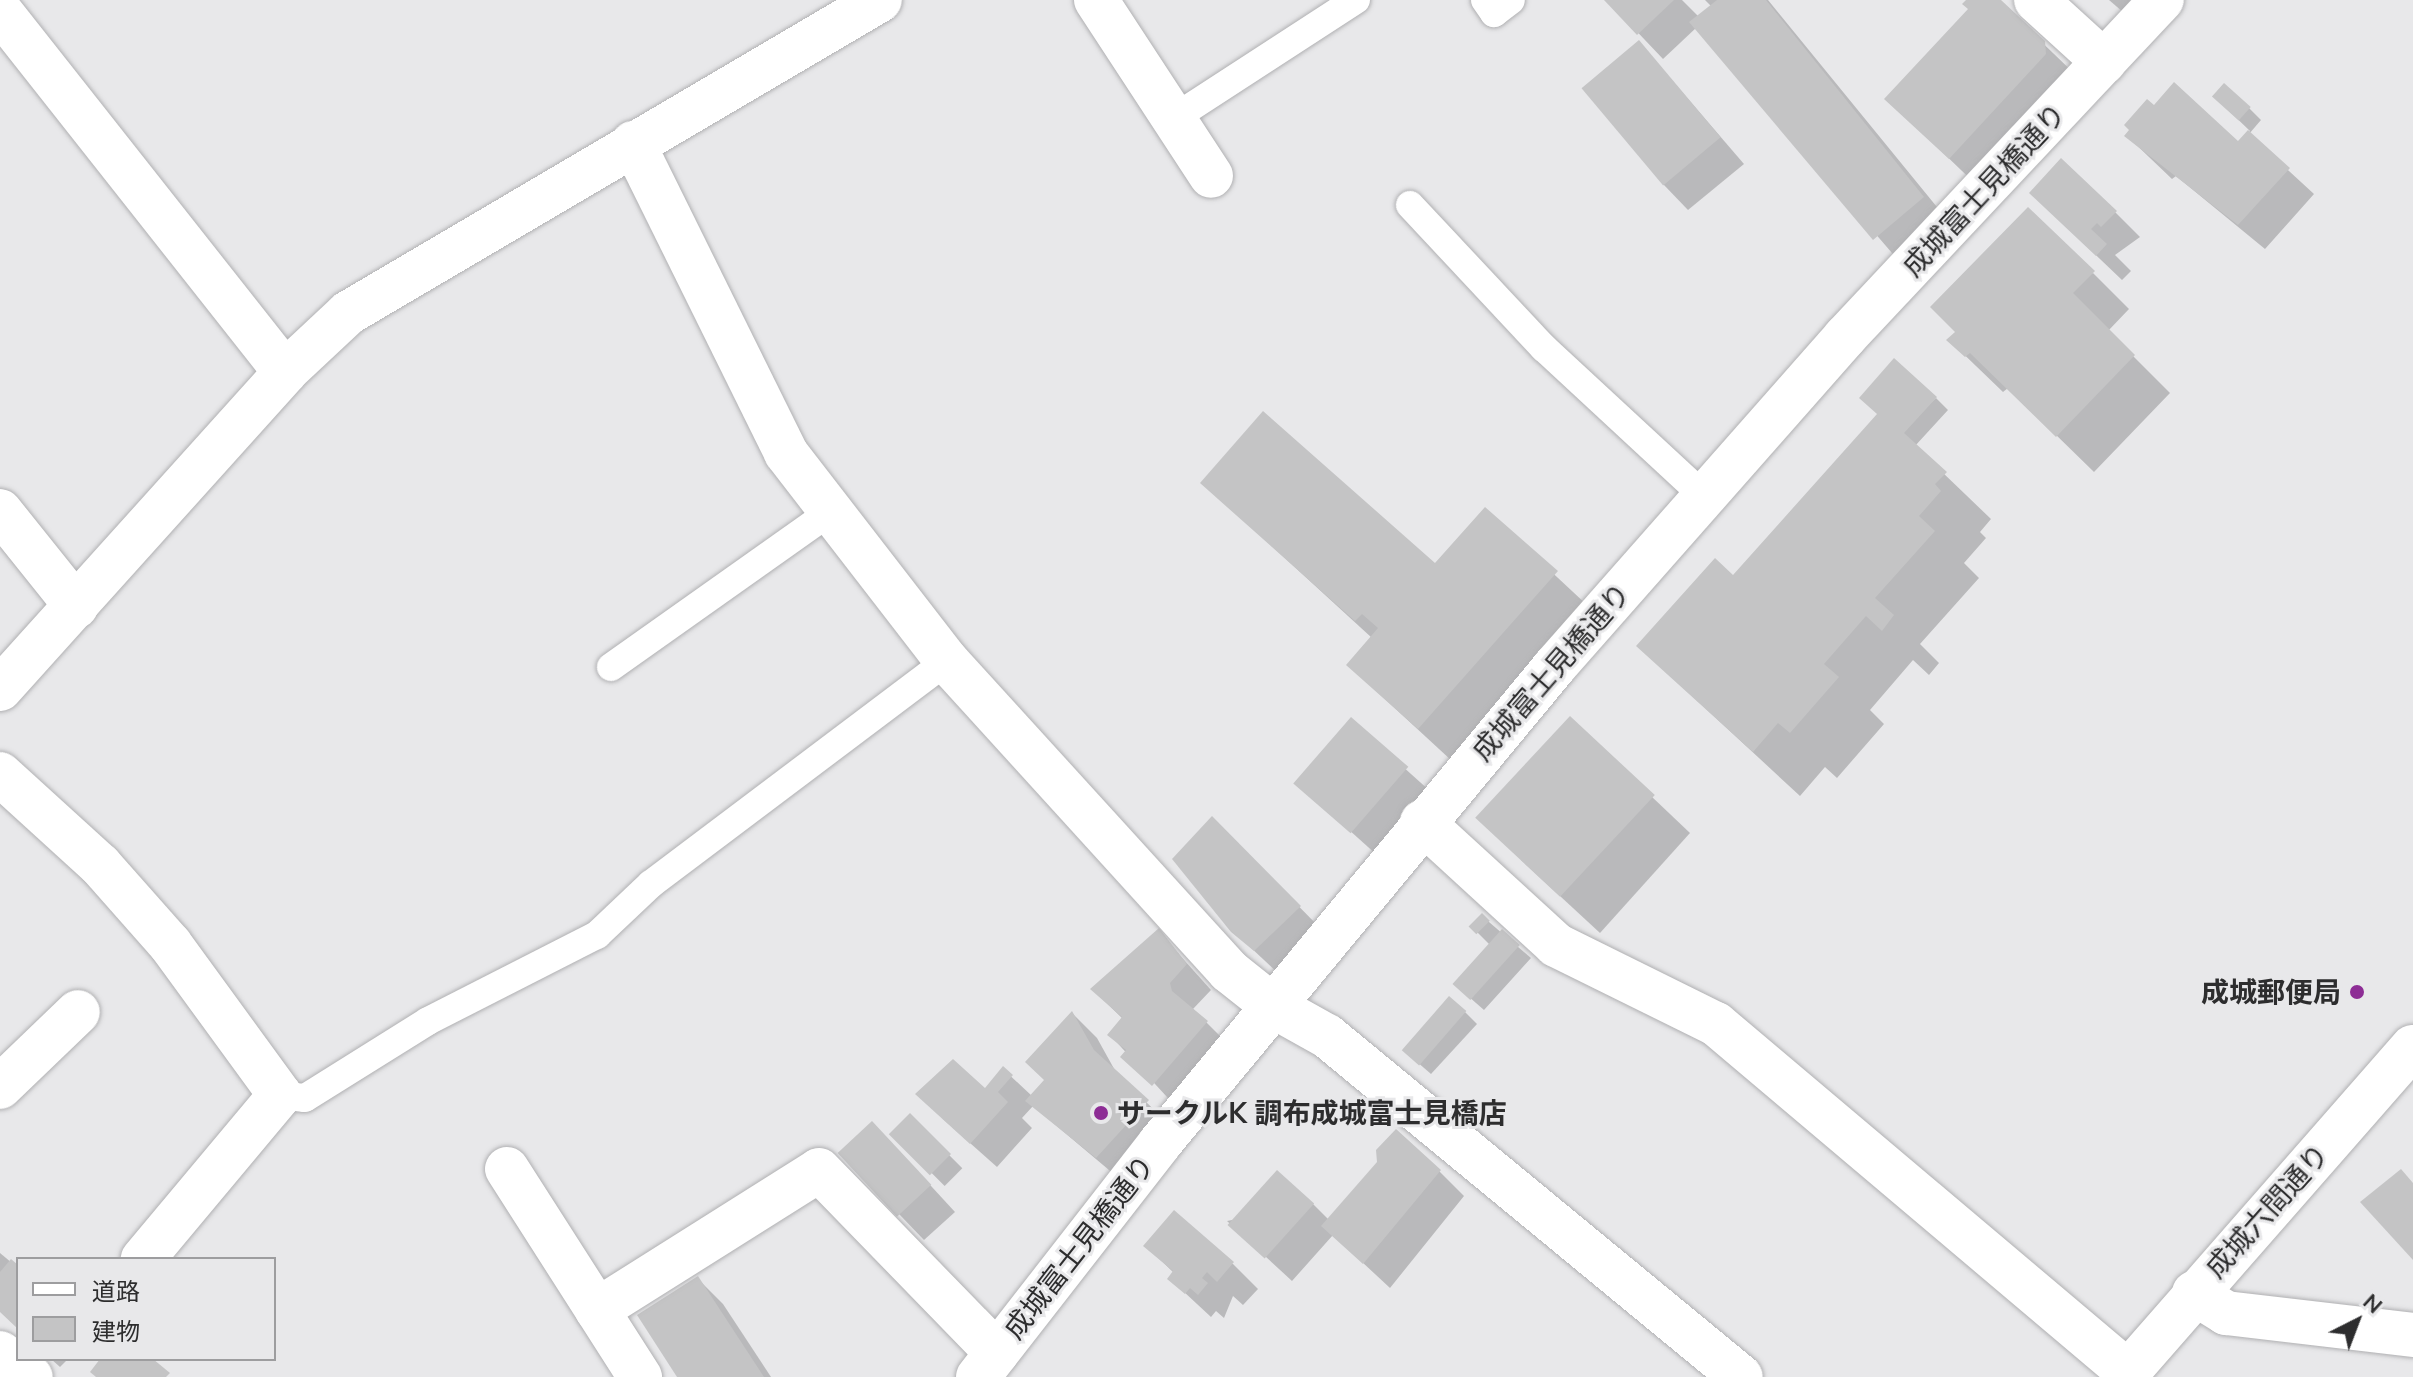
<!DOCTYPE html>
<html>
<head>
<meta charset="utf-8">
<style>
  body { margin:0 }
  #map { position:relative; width:2413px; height:1377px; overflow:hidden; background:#e8e8ea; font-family:Mulish,"Noto Sans JP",sans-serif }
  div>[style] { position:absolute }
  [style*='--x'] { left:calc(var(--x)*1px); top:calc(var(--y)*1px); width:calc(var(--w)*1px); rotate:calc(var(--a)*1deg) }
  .shadow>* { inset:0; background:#0003; transform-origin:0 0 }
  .building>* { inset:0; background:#c4c4c5; transform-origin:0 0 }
  .roads { filter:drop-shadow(0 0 2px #b0b0b2) drop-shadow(0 0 2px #b0b0b2) }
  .lane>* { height:28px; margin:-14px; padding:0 14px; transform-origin:14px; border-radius:14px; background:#fff }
  .street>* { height:44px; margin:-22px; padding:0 22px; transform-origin:22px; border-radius:22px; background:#fff }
  .secondary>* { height:44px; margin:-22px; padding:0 22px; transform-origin:22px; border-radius:22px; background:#fff }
  .dots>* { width:22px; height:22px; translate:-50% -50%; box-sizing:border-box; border:4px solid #e8e8ea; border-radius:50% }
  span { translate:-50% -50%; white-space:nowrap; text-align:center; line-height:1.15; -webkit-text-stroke:6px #e8e8ea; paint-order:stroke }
  .street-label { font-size:28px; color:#2d2d2e }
  .poi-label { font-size:28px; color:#2d2d2e; font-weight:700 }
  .right { translate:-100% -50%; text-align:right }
  .left { translate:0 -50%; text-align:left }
  .legend { position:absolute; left:16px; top:1257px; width:260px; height:104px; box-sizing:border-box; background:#e8e8ea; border:2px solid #9d9d9f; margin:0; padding:10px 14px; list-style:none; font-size:24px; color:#2d2d2e }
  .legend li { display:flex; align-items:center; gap:16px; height:40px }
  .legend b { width:40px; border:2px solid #9d9d9f }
  .north { position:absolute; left:2317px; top:1281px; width:80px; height:80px; -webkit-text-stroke:6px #e8e8ea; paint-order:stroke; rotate:42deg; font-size:22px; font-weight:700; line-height:32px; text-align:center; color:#2d2d2e }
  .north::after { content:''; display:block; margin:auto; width:28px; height:36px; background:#2d2d2e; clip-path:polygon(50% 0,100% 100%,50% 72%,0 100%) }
</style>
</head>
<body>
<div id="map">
  <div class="shadow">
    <div style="clip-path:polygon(1607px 0,1682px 0,1699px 17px,1712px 7px,1705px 0,1768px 0,1959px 234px,1911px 275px,1697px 27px,1663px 59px)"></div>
    <div style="clip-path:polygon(1969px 0,1998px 0,2081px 80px,1986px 194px,1887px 99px,1970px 10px)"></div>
    <div style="clip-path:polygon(2109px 0,2149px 0,2131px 19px)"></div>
    <div style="clip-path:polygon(1639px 42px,1744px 164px,1688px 210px,1663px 184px)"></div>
    <div style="clip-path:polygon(2154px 108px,2239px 144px,2250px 131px,2227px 109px,2249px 108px,2261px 120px,2249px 134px,2314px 194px,2265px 249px,2176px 176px,2172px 179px,2127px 136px)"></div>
    <div style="clip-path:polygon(2115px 212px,2140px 237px,2115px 255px,2131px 271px,2122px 280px,2057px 218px)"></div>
    <div style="clip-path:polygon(2093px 273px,2129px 309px,2108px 331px,2170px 393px,2094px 472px,2008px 388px,2003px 392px,1949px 340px)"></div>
    <div style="clip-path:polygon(1936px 398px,1948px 410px,1915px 446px,1991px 519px,1980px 532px,1986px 538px,1964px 563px,1979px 578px,1920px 644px,1939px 663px,1929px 675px,1913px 660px,1870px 710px,1884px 724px,1837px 778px,1825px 767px,1800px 796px,1638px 646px,1733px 578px)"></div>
    <div style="clip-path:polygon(1203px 483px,1435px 566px,1485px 510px,1602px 619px,1465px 773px,1348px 665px,1372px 638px)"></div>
    <div style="clip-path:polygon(1570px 719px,1690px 833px,1600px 933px,1521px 860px)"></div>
    <div style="left:1351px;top:720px;width:110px;height:83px;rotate:42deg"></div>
    <div style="clip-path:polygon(1212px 818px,1324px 932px,1280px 975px,1233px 931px)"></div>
    <div style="clip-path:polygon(1482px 916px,1531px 958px,1484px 1010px,1468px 996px,1490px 945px,1472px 927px)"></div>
    <div style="clip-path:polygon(1158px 931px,1211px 990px,1193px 1009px,1232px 1048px,1178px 1109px,1110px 1035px,1123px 1019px,1093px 990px)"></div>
    <div style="clip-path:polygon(1465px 1012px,1477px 1024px,1431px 1074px,1416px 1061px)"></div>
    <div style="clip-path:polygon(1072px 1013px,1097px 1038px,1117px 1074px,1172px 1127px,1122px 1181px,1033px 1106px,1022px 1118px,1032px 1128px,997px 1167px,943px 1119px,985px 1091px,1003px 1069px,1032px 1096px,1046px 1081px)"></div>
    <div style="left:910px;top:1116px;width:74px;height:25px;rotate:45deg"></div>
    <div style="clip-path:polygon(897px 1149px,955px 1212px,924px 1240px,899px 1214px)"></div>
    <div style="clip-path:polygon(1439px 1171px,1464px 1196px,1390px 1288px,1333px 1235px,1292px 1281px,1227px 1221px,1313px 1204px,1329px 1220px)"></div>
    <div style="clip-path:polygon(1146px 1246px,1233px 1264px,1258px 1289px,1243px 1305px,1233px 1296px,1224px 1318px,1216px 1311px,1211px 1317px,1169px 1278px,1174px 1273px)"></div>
    <div style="clip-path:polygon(0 1253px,18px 1268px,18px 1328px,0 1311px)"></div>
    <div style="clip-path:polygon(698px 1279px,723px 1304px,771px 1377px,679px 1377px)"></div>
    <div style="clip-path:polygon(51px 1359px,68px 1359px,60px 1367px)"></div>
  </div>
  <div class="building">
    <div style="clip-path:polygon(1604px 0,1674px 0,1637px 35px)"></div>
    <div style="clip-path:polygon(1717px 0,1766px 0,1924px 197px,1873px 240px,1689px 22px)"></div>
    <div style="clip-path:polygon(1966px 0,2001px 0,2045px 41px,2046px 54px,1949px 159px,1884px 99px,1968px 9px,1962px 4px)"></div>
    <div style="left:1639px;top:40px;width:127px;height:75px;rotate:50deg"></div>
    <div style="clip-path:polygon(2174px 82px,2238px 141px,2248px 130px,2290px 168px,2238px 225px,2124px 136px,2129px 130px,2124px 125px,2147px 99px,2154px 105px)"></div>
    <div style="left:2224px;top:83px;width:36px;height:18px;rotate:42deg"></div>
    <div style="clip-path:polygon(2061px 158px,2117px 211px,2101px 227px,2097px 223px,2091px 229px,2107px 244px,2096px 256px,2029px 193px)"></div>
    <div style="clip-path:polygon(2028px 207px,2095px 271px,2073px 293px,2135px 355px,2056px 437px,1970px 353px,1965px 357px,1946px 340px,1955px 332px,1930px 307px)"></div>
    <div style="clip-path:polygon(1894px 358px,1937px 397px,1904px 433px,1947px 472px,1935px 484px,1941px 491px,1919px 516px,1935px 531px,1875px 598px,1894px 615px,1882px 631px,1866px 616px,1824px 664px,1839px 677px,1790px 733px,1778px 723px,1753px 752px,1636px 646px,1715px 558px,1733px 575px,1877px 414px,1859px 398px)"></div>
    <div style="clip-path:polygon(1263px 411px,1435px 563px,1485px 507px,1558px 571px,1418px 729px,1346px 665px,1378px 628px,1362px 614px,1355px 621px,1200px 483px)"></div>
    <div style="left:1570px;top:716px;width:116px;height:139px;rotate:43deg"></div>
    <div style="left:1351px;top:717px;width:76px;height:88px;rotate:41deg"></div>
    <div style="clip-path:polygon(1212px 816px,1301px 906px,1254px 951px,1231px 932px,1172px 859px)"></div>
    <div style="left:1482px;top:913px;width:11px;height:19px;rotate:45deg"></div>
    <div style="clip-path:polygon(1159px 928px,1187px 964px,1170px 983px,1172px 991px,1208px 1021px,1152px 1086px,1120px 1057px,1126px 1050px,1107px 1035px,1122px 1017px,1090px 989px)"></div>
    <div style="left:1502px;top:929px;width:24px;height:74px;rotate:42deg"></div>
    <div style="left:1449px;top:996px;width:23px;height:72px;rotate:41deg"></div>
    <div style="clip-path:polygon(1072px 1011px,1094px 1050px,1149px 1100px,1096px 1158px,1025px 1101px,1044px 1080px,1025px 1062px)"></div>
    <div style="clip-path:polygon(953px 1059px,985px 1088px,1003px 1066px,1013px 1075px,998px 1092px,1008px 1102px,970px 1144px,915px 1094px)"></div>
    <div style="left:910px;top:1113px;width:58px;height:30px;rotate:45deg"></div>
    <div style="left:872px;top:1121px;width:87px;height:47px;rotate:47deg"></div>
    <div style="clip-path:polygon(1396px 1129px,1441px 1170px,1363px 1264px,1321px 1226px,1377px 1162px,1376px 1150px)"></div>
    <div style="clip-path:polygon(2401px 1169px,2413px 1183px,2413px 1260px,2360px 1202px)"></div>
    <div style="left:1277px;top:1170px;width:50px;height:74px;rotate:42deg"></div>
    <div style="clip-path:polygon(1174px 1210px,1234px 1262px,1217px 1282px,1207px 1272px,1202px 1278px,1208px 1283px,1198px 1295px,1190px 1288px,1185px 1294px,1167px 1279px,1173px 1271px,1143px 1246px)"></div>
    <div style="clip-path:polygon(11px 1259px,18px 1265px,18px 1329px,0 1312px,0 1272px)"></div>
    <div style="clip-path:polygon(698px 1276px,764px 1377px,677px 1377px,637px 1315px)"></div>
    <div style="clip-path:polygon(100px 1359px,153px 1359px,170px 1373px,166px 1377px,96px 1377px,90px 1372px)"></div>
  </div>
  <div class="roads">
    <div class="lane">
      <div style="--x:1485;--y:0;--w:16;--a:55"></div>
      <div style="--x:1494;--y:13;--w:21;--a:-37"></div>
      <div style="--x:1174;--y:118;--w:217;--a:-33"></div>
      <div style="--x:1410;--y:205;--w:196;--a:46.9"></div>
      <div style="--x:1544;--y:348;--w:218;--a:42.8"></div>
      <div style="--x:611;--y:667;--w:270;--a:-35.3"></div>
      <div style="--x:280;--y:1095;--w:25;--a:7"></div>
      <div style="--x:305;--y:1098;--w:145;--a:-32"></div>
      <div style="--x:428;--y:1021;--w:190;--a:-27"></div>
      <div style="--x:597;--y:935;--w:74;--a:-43.4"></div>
      <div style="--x:651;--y:884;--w:371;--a:-37"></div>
    </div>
    <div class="street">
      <div style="--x:1096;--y:0;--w:210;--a:56.8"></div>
      <div style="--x:2036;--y:0;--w:92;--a:42.4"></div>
      <div style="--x:0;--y:11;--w:460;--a:51.7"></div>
      <div style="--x:633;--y:143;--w:346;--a:63.7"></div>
      <div style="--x:786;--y:453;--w:263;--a:52.3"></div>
      <div style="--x:947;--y:661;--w:419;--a:47.7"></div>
      <div style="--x:1229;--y:971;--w:56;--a:38.5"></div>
      <div style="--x:1273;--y:1006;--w:62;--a:29.1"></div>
      <div style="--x:1327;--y:1036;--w:536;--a:39.48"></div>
      <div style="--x:0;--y:511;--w:122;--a:51.3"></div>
      <div style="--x:0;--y:689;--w:426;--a:-48"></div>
      <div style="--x:285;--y:372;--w:86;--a:-43.1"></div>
      <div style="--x:348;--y:313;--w:617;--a:-30.47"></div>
      <div style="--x:0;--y:774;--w:135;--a:42.3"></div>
      <div style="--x:100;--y:865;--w:106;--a:48.5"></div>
      <div style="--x:170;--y:944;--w:187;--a:53.9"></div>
      <div style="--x:280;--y:1095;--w:214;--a:129.9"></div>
      <div style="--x:1422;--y:822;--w:182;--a:42.5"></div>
      <div style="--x:1556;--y:945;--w:178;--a:26.3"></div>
      <div style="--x:1716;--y:1024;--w:539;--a:40.19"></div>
      <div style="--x:2128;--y:1372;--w:432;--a:-48.8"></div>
      <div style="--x:0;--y:1087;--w:108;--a:-43.9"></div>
      <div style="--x:507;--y:1169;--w:247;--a:57.4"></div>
      <div style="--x:2194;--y:1293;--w:38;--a:32"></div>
      <div style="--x:2226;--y:1313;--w:188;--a:6.7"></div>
      <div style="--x:597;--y:1310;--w:262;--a:-32.2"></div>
      <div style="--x:819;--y:1170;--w:255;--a:45.8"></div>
      <div style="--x:0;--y:1353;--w:39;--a:38"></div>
    </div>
    <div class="secondary">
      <div style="--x:978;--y:1377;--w:296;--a:-52.1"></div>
      <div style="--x:1160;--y:1143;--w:619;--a:-50.37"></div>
      <div style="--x:1555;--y:666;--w:439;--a:-48.6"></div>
      <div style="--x:1845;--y:337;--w:463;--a:-46.8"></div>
      <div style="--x:2124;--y:1377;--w:6;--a:-51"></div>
    </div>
  </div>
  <div class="dots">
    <div style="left:2357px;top:992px;background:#8d2d95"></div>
    <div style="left:1101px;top:1113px;background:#8d2d95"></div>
  </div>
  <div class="street-label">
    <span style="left:1984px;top:190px;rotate:-47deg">成城富士見橋通り</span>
    <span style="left:1551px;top:672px;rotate:-49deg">成城富士見橋通り</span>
    <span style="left:2267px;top:1211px;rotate:-48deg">成城六間通り</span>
    <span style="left:1079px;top:1247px;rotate:-52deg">成城富士見橋通り</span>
  </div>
  <div class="poi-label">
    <span class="right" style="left:2341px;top:992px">成城郵便局</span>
    <span class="left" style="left:1117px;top:1113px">サークルK 調布成城富士見橋店</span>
  </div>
  <ul class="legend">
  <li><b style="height:10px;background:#fff"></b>道路</li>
  <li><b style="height:22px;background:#c4c4c5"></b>建物</li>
  </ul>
  <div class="north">N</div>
</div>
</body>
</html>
